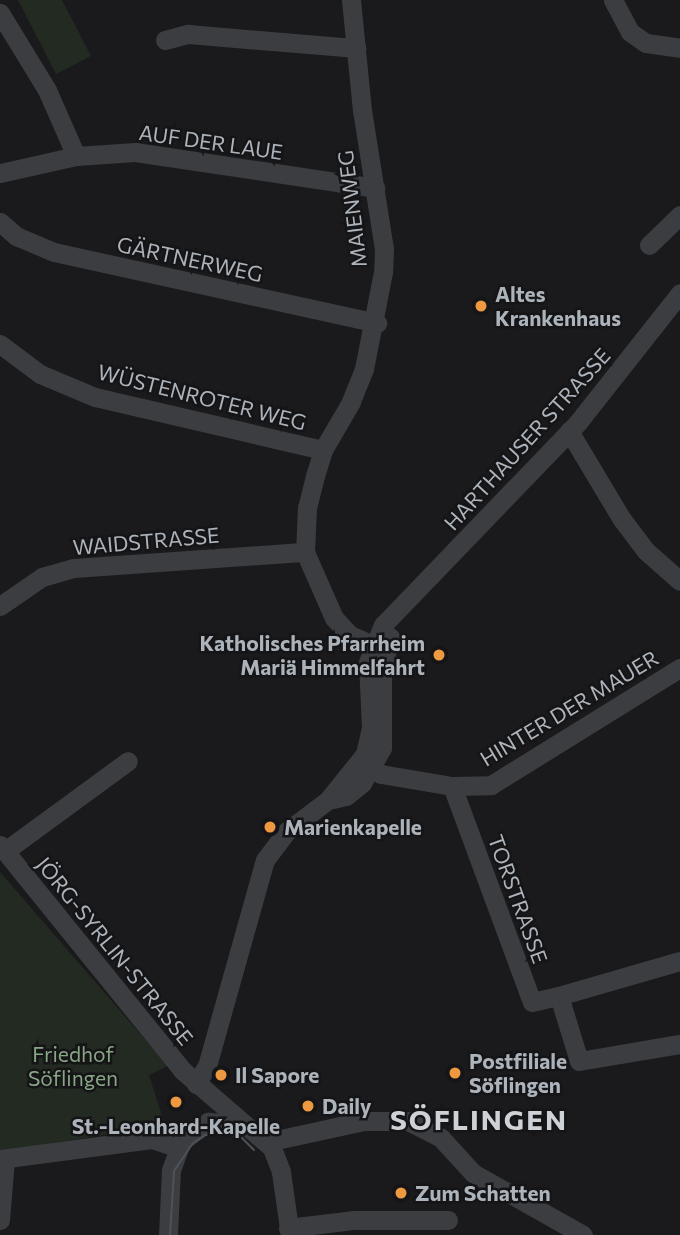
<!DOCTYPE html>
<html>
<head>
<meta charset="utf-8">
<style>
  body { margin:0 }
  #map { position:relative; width:680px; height:1235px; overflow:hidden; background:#1a1a1c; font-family:Commissioner,sans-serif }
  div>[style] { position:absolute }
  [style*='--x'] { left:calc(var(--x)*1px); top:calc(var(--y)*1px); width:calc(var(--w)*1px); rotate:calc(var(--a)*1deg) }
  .green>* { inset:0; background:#222a22 }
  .minor>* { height:19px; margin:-9.5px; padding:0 9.5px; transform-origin:9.5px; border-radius:9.5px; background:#3b3d41 }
  .tram>* { height:2px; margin:-1px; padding:0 1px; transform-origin:1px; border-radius:1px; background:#4e5156 }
  .dots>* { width:19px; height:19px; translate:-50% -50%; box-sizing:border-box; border:4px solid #151517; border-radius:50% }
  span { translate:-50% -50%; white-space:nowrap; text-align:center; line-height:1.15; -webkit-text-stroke:5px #151517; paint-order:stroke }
  .street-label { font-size:21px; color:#adb3bb }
  .poi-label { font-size:21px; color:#adb3bb; font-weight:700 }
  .left { translate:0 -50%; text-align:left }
  .right { translate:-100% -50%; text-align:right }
  .park-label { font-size:21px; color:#88a585 }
  .district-label { font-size:28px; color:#ced2d7; font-weight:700; letter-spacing:2px }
</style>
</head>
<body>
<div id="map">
  <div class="green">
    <div style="clip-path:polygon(18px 0,62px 0,91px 56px,56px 74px)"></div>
    <div style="clip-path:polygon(0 872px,168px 1066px,149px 1075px,164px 1122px,157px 1126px,0 1152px)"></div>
  </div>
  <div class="minor">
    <div style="--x:351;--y:0;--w:111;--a:84.3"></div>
    <div style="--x:362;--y:110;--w:141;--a:81"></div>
    <div style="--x:384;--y:249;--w:23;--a:92"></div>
    <div style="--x:383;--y:272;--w:99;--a:101.1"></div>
    <div style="--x:364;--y:369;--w:35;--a:112"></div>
    <div style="--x:351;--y:402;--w:56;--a:120.3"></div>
    <div style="--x:323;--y:450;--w:27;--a:107"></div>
    <div style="--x:315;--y:476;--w:32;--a:104"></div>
    <div style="--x:307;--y:507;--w:45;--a:92.5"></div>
    <div style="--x:305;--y:552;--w:72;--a:66.3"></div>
    <div style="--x:334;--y:618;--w:23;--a:47"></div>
    <div style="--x:350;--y:635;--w:37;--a:24"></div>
    <div style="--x:613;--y:0;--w:36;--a:62"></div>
    <div style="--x:630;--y:32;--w:19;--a:35"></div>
    <div style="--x:646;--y:43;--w:34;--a:8"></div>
    <div style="--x:0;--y:13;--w:90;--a:58.6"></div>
    <div style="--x:47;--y:90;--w:72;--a:66.3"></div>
    <div style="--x:165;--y:40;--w:24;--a:-15"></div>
    <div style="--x:188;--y:34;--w:169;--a:4.8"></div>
    <div style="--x:0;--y:173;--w:78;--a:-12.6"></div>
    <div style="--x:76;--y:156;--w:59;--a:-3.9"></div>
    <div style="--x:135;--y:152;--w:243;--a:8.5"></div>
    <div style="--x:0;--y:222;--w:21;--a:41"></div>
    <div style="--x:16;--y:236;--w:41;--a:22.8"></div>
    <div style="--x:54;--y:252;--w:331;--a:12.4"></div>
    <div style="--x:649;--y:245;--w:43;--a:-44.1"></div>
    <div style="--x:0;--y:344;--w:50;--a:36.9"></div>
    <div style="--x:40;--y:374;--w:60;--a:22.7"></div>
    <div style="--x:95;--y:397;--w:234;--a:13.1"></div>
    <div style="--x:569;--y:431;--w:101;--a:59.1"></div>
    <div style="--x:621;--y:518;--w:41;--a:52.9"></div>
    <div style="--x:646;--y:551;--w:45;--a:41.4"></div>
    <div style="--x:0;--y:606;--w:51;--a:-34.6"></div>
    <div style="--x:42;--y:577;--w:33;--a:-16"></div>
    <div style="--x:74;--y:568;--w:232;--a:-4"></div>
    <div style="--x:359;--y:764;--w:24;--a:24"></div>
    <div style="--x:381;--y:774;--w:72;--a:9.6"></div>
    <div style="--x:452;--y:786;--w:39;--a:-1"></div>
    <div style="--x:491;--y:785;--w:222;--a:-31.8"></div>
    <div style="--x:452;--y:786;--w:230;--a:69.7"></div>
    <div style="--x:532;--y:1002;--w:28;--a:-13"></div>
    <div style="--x:333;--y:799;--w:13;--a:-13"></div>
    <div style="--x:346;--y:796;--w:21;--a:-39"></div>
    <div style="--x:362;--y:783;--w:40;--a:-60.3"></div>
    <div style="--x:382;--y:748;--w:77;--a:-90"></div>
    <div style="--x:382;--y:671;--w:35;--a:-77"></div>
    <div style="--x:0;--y:845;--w:289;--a:51"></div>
    <div style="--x:182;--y:1070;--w:119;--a:40.9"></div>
    <div style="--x:272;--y:1148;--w:26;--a:69"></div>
    <div style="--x:281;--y:1172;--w:64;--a:81.9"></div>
    <div style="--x:5;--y:851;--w:152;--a:-36.2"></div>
    <div style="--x:680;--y:961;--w:126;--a:163.9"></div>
    <div style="--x:559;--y:996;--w:68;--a:72.9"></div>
    <div style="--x:579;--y:1061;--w:102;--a:-9.6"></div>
    <div style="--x:196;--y:1084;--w:21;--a:-59"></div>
    <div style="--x:207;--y:1066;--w:214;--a:-74.3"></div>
    <div style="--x:265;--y:860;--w:36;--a:-53"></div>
    <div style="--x:287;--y:831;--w:51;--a:-37.1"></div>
    <div style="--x:328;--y:800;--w:59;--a:-51.2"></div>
    <div style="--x:365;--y:754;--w:27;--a:-77"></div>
    <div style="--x:371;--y:728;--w:66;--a:-92.6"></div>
    <div style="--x:368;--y:662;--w:40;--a:-68"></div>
    <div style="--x:383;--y:625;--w:283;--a:-46.1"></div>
    <div style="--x:579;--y:421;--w:163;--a:-51.7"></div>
    <div style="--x:267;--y:1142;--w:98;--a:-12.3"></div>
    <div style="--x:363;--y:1121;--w:45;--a:0"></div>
    <div style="--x:408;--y:1121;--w:37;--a:27"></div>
    <div style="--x:441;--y:1138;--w:47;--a:47.6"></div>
    <div style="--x:473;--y:1173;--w:126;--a:29.4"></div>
    <div style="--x:0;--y:1159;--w:153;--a:-7.5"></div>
    <div style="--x:152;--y:1139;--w:28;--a:19"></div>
    <div style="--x:0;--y:1220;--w:61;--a:-85.3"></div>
    <div style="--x:288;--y:1228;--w:65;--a:-7"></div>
    <div style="--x:353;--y:1220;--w:95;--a:0"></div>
    <div style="--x:168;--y:1235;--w:65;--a:-87.4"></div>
    <div style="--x:171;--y:1170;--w:30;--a:-70"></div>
    <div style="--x:181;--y:1142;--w:34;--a:-37"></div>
    <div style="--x:208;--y:1122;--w:32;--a:4"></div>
  </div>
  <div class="tram">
    <div style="--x:170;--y:1235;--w:64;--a:-86.4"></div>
    <div style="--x:174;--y:1171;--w:32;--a:-56"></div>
    <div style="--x:192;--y:1144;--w:16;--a:-35"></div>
    <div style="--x:205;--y:1135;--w:19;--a:-6"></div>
    <div style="--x:224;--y:1133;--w:19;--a:16"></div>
    <div style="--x:242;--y:1138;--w:17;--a:45"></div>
  </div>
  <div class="dots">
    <div style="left:481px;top:306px;background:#ed9941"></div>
    <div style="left:439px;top:655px;background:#ed9941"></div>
    <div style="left:270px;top:827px;background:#ed9941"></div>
    <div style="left:455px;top:1073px;background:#ed9941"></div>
    <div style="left:221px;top:1075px;background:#ed9941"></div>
    <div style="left:176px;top:1102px;background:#ed9941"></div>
    <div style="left:308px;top:1106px;background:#ed9941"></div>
    <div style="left:401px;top:1193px;background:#ed9941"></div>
  </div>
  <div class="street-label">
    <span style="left:211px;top:142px;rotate:8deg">AUF DER LAUE</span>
    <span style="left:352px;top:209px;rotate:-97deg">MAIENWEG</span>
    <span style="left:190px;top:259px;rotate:12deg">GÄRTNERWEG</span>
    <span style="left:202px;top:397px;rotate:14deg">WÜSTENROTER WEG</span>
    <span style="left:527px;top:439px;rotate:-48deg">HARTHAUSER STRASSE</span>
    <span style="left:146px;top:541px;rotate:-5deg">WAIDSTRASSE</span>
    <span style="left:569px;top:708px;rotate:-31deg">HINTER DER MAUER</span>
    <span style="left:518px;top:899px;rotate:70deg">TORSTRASSE</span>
    <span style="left:115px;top:951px;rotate:51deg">JÖRG-SYRLIN-STRASSE</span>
  </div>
  <div class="poi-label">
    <span class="left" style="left:495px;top:306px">Altes<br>Krankenhaus</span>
    <span class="right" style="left:425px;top:655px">Katholisches Pfarrheim<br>Mariä Himmelfahrt</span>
    <span class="left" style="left:284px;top:827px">Marienkapelle</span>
    <span class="left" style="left:469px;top:1073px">Postfiliale<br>Söflingen</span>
    <span class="left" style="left:235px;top:1075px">Il Sapore</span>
    <span class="left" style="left:322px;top:1106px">Daily</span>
    <span style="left:176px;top:1126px">St.-Leonhard-Kapelle</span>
    <span class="left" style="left:415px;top:1193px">Zum Schatten</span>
  </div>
  <div class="park-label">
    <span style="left:73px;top:1066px">Friedhof<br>Söflingen</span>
  </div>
  <div class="district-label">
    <span style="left:479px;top:1119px">SÖFLINGEN</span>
  </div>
</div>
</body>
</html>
